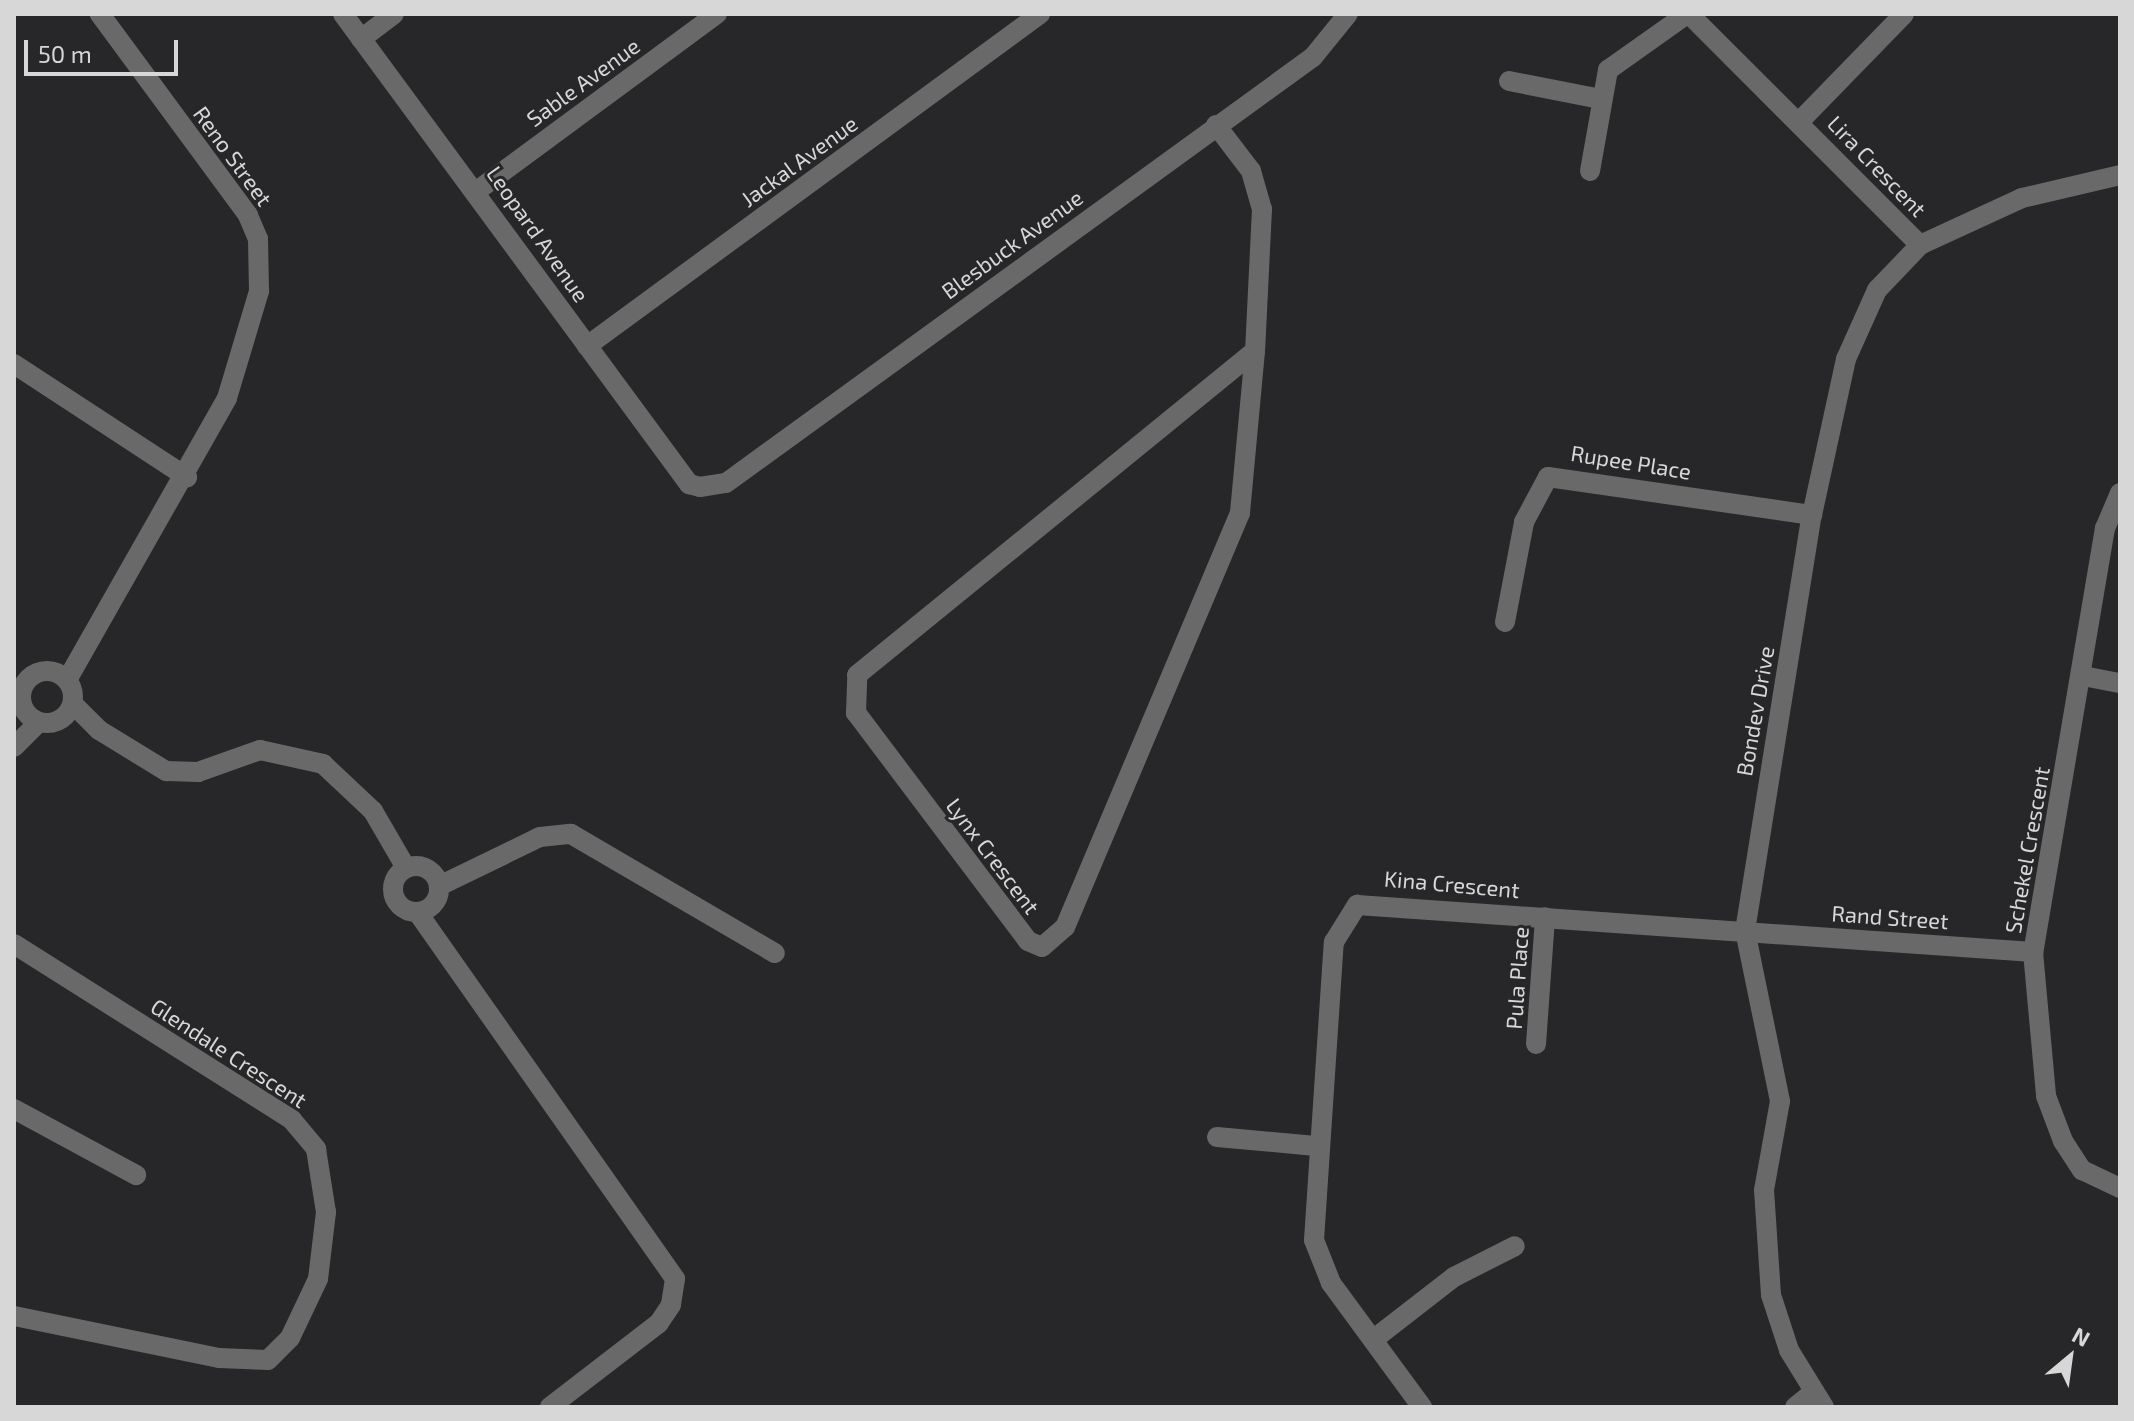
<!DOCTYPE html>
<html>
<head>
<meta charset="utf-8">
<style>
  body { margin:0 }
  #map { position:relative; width:2134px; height:1421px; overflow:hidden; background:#272628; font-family:"Exo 2",sans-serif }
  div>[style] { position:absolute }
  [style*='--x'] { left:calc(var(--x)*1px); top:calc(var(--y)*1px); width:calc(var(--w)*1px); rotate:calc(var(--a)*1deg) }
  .minor>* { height:20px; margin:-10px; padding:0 10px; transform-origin:10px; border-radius:10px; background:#6a696a }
  .minor>.ring { margin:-10px; padding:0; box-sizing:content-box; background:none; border:20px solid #6a696a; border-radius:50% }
  span { translate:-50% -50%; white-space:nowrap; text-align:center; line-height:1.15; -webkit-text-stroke:6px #272628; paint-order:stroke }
  .street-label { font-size:22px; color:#d7d7d8 }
  .frame { position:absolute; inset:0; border:16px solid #d7d7d8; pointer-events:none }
  .north { position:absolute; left:2030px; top:1317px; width:80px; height:80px; -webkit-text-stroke:6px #272628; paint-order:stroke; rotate:29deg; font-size:22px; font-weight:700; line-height:32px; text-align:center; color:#d7d7d8 }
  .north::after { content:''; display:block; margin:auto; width:28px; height:36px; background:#d7d7d8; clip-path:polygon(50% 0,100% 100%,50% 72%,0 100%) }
  .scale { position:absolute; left:24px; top:40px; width:154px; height:36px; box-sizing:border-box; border:4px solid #d7d7d8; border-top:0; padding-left:10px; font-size:24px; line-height:28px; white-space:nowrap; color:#d7d7d8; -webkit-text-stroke:6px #272628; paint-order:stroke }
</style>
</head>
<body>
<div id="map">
  <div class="minor">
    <div style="--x:343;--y:14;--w:584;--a:53.64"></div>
    <div style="--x:689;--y:484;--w:11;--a:15"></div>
    <div style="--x:700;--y:487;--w:26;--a:-9"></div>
    <div style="--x:726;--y:483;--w:725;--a:-35.97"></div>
    <div style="--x:1313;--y:57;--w:55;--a:-50.9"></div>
    <div style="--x:1689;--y:14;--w:327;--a:45"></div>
    <div style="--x:361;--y:39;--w:41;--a:-37.1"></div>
    <div style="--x:1509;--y:81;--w:94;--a:11.1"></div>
    <div style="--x:1800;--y:121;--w:149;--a:-45.8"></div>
    <div style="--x:1216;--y:125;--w:58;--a:52.7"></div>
    <div style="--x:1251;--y:171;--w:40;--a:74"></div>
    <div style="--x:1262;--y:209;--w:142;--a:92.8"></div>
    <div style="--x:1255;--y:351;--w:163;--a:95.3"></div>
    <div style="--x:1240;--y:513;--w:449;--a:112.9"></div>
    <div style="--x:1065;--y:927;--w:30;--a:139"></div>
    <div style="--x:1042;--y:947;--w:15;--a:-157"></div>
    <div style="--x:1028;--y:941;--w:286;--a:-127"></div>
    <div style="--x:856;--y:713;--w:38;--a:-88"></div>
    <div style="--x:857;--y:675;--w:513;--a:-39.15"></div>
    <div style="--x:1590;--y:171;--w:103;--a:-79.9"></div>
    <div style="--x:1608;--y:70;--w:97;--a:-35.3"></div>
    <div style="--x:478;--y:190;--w:297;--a:-36.4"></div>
    <div style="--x:587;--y:346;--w:562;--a:-36.24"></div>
    <div style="--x:14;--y:364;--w:207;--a:33.2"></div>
    <div style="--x:2120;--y:493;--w:38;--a:113"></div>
    <div style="--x:2105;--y:528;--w:430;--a:99.6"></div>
    <div style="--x:2033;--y:952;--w:145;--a:84.8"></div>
    <div style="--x:2046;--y:1096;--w:48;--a:69.3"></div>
    <div style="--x:2063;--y:1141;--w:35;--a:57"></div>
    <div style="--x:2082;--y:1170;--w:42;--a:25.3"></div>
    <div style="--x:1505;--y:622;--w:102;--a:-79.2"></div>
    <div style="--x:1524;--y:522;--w:51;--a:-61.9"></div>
    <div style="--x:1548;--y:477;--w:267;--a:8.2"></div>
    <div class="ring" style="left:21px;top:671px;width:32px;height:32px"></div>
    <div style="--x:2083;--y:676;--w:38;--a:11"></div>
    <div style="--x:67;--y:680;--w:324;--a:-60.4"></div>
    <div style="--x:227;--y:398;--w:112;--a:-73.3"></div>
    <div style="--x:259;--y:291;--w:52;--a:-91.1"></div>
    <div style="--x:258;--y:239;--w:26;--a:-113"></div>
    <div style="--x:248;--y:215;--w:250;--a:-126.4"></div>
    <div style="--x:73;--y:704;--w:37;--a:45"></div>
    <div style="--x:99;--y:730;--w:79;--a:31.5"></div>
    <div style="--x:166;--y:771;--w:32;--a:2"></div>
    <div style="--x:198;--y:772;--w:66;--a:-19.5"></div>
    <div style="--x:260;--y:750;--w:65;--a:12.5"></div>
    <div style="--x:323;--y:764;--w:69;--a:43.2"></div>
    <div style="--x:373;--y:811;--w:66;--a:59.9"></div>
    <div style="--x:14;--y:747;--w:35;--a:-45"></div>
    <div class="ring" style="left:393px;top:866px;width:26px;height:26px"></div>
    <div style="--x:439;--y:886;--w:112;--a:-25.9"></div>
    <div style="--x:540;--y:837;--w:31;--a:-6"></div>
    <div style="--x:571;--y:834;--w:236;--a:30.3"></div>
    <div style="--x:418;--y:913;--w:447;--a:54.9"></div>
    <div style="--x:675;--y:1279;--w:26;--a:99"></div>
    <div style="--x:671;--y:1305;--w:22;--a:124"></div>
    <div style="--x:659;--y:1323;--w:138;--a:142.4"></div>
    <div style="--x:14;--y:944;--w:329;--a:32.3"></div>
    <div style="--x:292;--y:1120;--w:38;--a:50"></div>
    <div style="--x:316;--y:1149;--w:64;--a:81"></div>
    <div style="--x:326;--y:1212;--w:67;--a:96.8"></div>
    <div style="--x:318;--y:1279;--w:65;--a:115.4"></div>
    <div style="--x:290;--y:1338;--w:31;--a:135"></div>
    <div style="--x:268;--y:1360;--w:49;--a:-177.7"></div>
    <div style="--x:219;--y:1358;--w:209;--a:-168.4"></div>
    <div style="--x:1536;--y:1044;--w:127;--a:-85.9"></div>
    <div style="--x:14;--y:1109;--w:139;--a:28.4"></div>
    <div style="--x:1217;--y:1137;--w:99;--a:5.2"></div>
    <div style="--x:1374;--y:1339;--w:101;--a:-37.8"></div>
    <div style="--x:1454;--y:1277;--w:68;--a:-26.9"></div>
    <div style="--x:1422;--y:1407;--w:154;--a:-126.3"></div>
    <div style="--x:1331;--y:1283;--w:46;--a:-111.6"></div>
    <div style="--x:1314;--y:1240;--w:299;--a:-86.2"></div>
    <div style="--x:1334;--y:942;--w:44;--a:-58.1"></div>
    <div style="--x:1357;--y:905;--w:678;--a:3.98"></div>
    <div style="--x:1795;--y:1407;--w:21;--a:-39"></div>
    <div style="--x:1824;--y:1407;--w:67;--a:-121.6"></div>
    <div style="--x:1789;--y:1350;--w:58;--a:-108.1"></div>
    <div style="--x:1771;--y:1295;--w:105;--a:-93.8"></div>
    <div style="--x:1764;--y:1190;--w:90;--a:-79.8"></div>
    <div style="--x:1780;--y:1101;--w:174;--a:-101.6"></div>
    <div style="--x:1745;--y:931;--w:421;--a:-80.9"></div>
    <div style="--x:1812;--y:515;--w:160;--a:-77.7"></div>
    <div style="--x:1846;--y:359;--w:76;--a:-65.8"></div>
    <div style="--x:1877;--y:290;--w:62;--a:-46.3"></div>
    <div style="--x:1920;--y:245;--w:112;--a:-24.7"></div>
    <div style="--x:2022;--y:198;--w:101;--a:-13.2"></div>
  </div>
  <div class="street-label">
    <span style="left:583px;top:82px;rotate:-36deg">Sable Avenue</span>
    <span style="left:233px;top:156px;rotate:54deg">Reno Street</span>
    <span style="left:799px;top:161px;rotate:-36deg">Jackal Avenue</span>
    <span style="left:1877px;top:166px;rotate:46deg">Lira Crescent</span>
    <span style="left:538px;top:234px;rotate:55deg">Leopard Avenue</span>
    <span style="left:1012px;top:244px;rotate:-36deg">Blesbuck Avenue</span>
    <span style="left:1631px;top:462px;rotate:9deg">Rupee Place</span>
    <span style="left:1755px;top:711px;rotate:-80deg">Bondev Drive</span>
    <span style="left:2027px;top:850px;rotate:-80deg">Schekel Crescent</span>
    <span style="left:993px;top:856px;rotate:53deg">Lynx Crescent</span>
    <span style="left:1452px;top:884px;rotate:5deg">Kina Crescent</span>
    <span style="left:1890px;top:917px;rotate:4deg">Rand Street</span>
    <span style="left:1517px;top:978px;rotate:-86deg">Pula Place</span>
    <span style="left:229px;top:1053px;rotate:33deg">Glendale Crescent</span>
  </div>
  <div class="frame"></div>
  <div class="north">N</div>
  <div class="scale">50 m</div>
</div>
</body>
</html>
